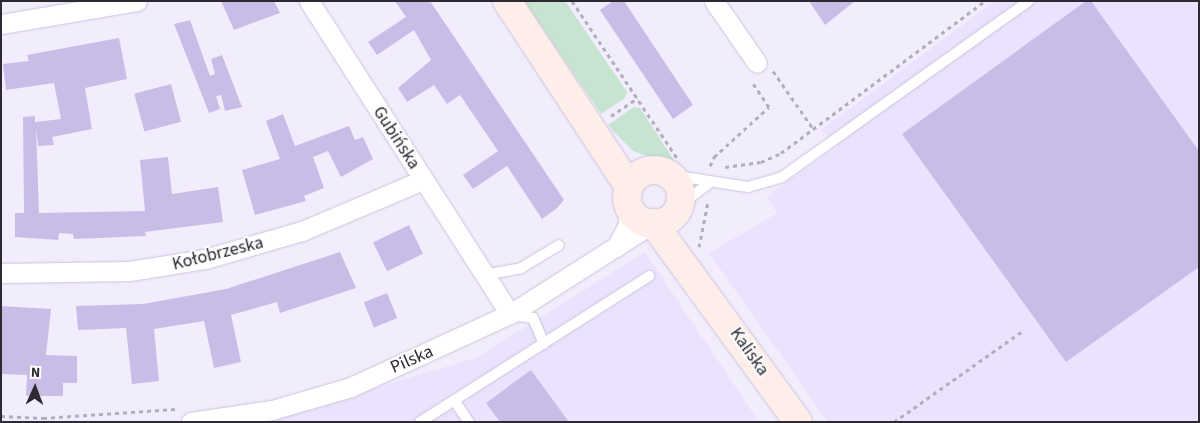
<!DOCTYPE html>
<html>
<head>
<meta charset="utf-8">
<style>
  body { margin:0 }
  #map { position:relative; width:1200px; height:423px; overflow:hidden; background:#f2edfd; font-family:"Source Sans 3",sans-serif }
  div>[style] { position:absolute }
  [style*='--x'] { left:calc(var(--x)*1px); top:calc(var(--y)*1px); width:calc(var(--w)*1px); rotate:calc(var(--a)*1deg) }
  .built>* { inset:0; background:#ebe2fd }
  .green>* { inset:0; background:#c6e4cf }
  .building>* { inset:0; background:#c9bde7; transform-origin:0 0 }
  .path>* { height:3px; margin-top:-1.5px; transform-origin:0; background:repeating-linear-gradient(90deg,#b3aebc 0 4px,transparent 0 8px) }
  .roads { filter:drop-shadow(0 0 1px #ccc3dd) drop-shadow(0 0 1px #ccc3dd) }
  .lane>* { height:10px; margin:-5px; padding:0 5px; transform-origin:5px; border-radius:5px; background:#fff }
  .street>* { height:19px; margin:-9.5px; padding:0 9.5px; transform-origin:9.5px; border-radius:9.5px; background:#fff }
  .secondary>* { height:28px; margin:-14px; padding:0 14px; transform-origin:14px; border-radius:14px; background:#fdeee9 }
  .secondary>.ring { margin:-14px; padding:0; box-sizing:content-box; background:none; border:28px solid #fdeee9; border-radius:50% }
  span { translate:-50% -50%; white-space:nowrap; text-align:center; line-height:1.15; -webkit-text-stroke:4px #fdfdfd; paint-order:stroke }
  .street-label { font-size:18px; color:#2d2933 }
  .frame { position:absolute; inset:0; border:2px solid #2d2933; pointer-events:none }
  .north { position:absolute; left:10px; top:363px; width:50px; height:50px; -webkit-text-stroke:4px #fdfdfd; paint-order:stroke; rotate:2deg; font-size:14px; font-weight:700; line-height:20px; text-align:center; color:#2d2933 }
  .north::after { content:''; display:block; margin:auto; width:18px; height:22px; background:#2d2933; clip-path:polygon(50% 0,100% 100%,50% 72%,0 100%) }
</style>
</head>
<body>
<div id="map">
  <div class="built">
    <div style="clip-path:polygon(995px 1px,1199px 1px,1199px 422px,828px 422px,709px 253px,778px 213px,766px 197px,837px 146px,821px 130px)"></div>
    <div style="clip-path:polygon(645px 252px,759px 422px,260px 422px,476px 358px)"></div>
  </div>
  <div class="green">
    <div style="clip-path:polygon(524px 1px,565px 1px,627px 92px,625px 98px,601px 114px)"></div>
    <div style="clip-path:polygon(634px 107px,640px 108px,679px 168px,633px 151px,612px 130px,608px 125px)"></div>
  </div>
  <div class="building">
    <div style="clip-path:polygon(221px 1px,274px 1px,280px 13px,234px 30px)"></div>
    <div style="clip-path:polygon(395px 1px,430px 1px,564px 200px,556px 209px,542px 219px,507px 166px,473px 189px,463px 175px,498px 151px,460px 95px,447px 104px,434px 85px,407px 102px,398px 88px,431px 60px,414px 30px,377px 55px,368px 42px,406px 17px)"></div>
    <div style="clip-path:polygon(613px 1px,624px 1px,693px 105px,673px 119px,600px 10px)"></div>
    <div style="clip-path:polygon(809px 1px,855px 1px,825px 25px)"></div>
    <div style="clip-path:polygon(1086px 1px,1091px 1px,1199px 151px,1199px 267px,1066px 362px,902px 134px)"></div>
    <div style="clip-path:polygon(190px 20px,210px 76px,215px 74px,211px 59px,222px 55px,242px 107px,225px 111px,221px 95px,216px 96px,220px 109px,209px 113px,174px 24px)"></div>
    <div style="clip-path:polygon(119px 38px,127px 79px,85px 88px,92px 129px,52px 137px,54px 145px,38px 146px,36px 128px,39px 213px,145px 211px,140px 160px,168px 157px,172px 194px,218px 187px,223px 222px,145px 232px,146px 236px,74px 239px,73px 234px,59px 233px,58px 240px,15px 237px,15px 213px,24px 213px,23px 117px,35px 116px,35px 122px,61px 119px,54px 83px,6px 90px,3px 64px,29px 61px,27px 55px)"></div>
    <div style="left:171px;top:84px;width:39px;height:38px;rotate:75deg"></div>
    <div style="clip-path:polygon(283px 114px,295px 146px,349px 126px,355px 140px,363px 137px,373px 159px,341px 177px,328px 151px,313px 157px,324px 188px,304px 196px,306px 201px,255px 215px,242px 170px,280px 159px,266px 121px)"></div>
    <div style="left:409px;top:225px;width:32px;height:40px;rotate:64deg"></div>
    <div style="clip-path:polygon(340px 252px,356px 288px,280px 313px,277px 302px,231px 315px,241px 362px,214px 368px,204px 321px,154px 329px,159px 381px,132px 384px,126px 328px,78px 330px,76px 306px,143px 304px,226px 289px)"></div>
    <div style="left:387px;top:293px;width:27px;height:25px;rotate:68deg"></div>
    <div style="clip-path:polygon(1px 306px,51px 309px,46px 355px,77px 356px,77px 383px,63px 383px,63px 396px,26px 396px,27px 375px,1px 374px)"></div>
    <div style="clip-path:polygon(531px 370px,569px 422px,500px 422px,486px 403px)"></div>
  </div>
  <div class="path">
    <div style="--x:572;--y:1;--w:192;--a:56.2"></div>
    <div style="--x:773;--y:71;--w:72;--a:55.2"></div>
    <div style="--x:611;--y:116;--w:32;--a:-34"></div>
    <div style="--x:710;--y:166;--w:10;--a:-66"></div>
    <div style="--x:714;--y:157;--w:74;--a:-42.3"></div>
    <div style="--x:769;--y:107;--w:32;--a:-124"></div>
    <div style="--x:725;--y:167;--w:36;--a:-8"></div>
    <div style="--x:761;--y:162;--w:22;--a:-24"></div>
    <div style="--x:781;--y:153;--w:254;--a:-36.7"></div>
    <div style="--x:699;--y:247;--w:46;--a:-78.7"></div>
    <div style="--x:1;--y:416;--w:42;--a:2.7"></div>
    <div style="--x:43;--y:418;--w:133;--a:-3.9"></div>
    <div style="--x:894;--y:422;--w:156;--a:-35.3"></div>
  </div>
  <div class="roads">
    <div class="lane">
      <div style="--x:670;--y:175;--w:79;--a:8.7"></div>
      <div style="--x:748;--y:187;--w:35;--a:-16"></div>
      <div style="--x:782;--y:177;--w:303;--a:-35.5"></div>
      <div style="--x:679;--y:206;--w:36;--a:-37"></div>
      <div style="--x:483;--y:275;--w:39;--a:-10"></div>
      <div style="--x:521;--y:268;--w:44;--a:-31.2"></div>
      <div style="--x:511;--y:315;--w:22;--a:8"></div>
      <div style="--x:533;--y:318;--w:28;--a:67"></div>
      <div style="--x:456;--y:403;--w:23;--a:56"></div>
      <div style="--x:420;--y:422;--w:272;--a:-32.5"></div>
    </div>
    <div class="street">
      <div style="--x:309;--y:1;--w:372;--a:57.3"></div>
      <div style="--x:714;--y:1;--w:75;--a:55.3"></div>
      <div style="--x:1;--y:24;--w:138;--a:-9.6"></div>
      <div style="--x:616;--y:247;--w:25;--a:-61"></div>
      <div style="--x:628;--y:225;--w:21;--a:-90"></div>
      <div style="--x:1;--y:273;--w:129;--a:-0.9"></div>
      <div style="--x:130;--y:271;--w:76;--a:-9.1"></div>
      <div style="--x:205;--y:259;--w:101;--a:-16.1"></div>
      <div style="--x:302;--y:231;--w:131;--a:-22.9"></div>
      <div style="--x:191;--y:422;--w:82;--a:-8.4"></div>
      <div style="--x:272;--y:410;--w:82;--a:-16.2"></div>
      <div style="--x:351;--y:387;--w:175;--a:-24.7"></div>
      <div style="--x:510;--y:314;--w:169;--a:-32.5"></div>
    </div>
    <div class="secondary">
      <div style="--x:507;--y:1;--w:222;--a:56.7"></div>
      <div class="ring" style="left:627px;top:170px;width:26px;height:26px"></div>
      <div style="--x:653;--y:223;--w:246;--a:53.9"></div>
    </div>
  </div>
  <div class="street-label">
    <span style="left:396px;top:138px;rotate:57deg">Gubińska</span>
    <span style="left:218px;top:254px;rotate:-14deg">Kołobrzeska</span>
    <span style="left:749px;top:352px;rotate:55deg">Kaliska</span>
    <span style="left:412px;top:360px;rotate:-24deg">Pilska</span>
  </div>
  <div class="frame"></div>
  <div class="north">N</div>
</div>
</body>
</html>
